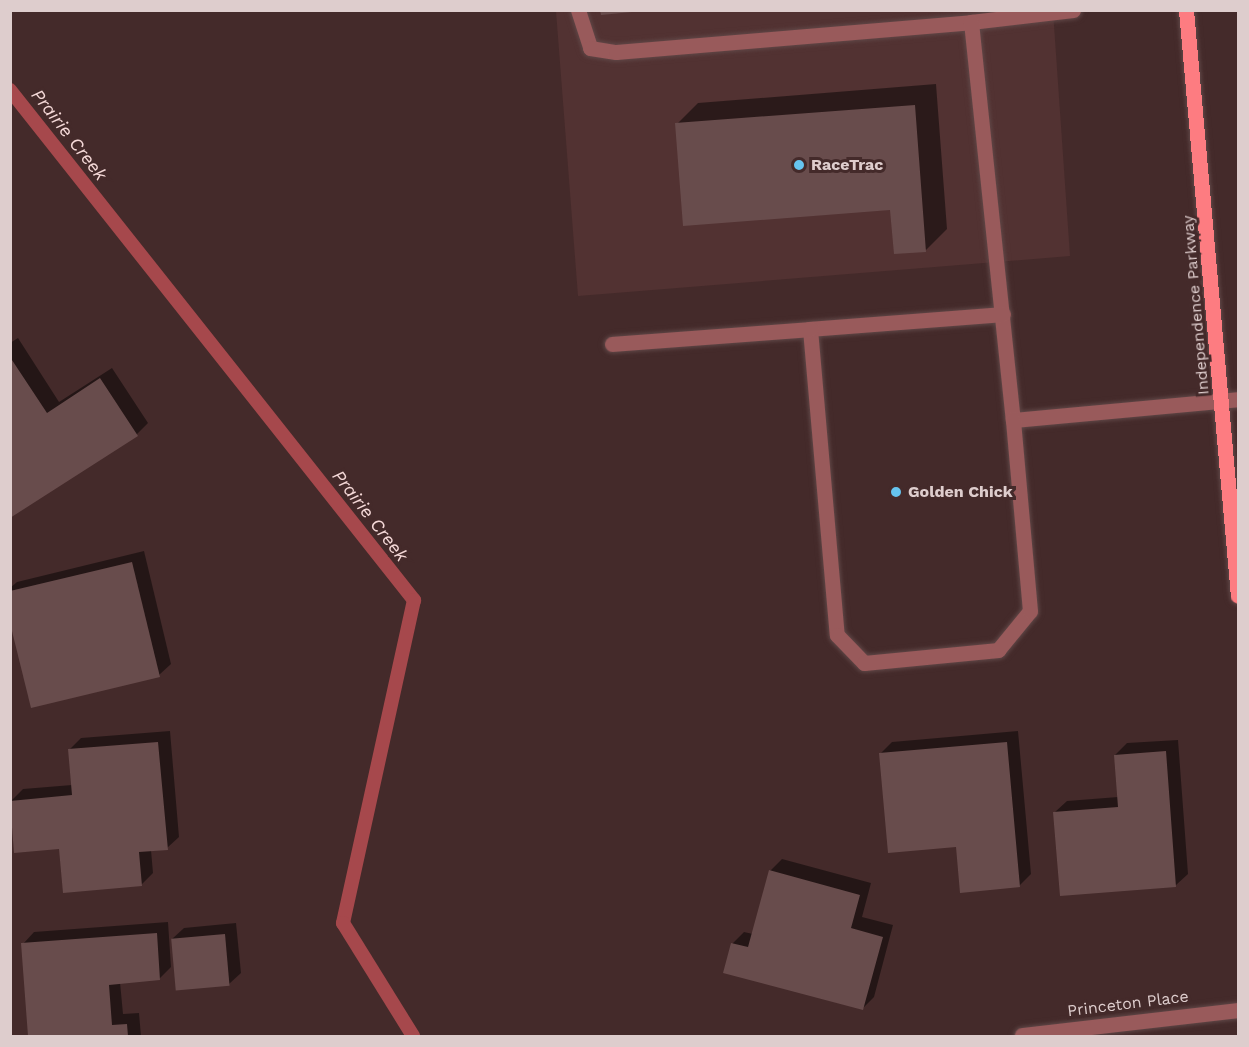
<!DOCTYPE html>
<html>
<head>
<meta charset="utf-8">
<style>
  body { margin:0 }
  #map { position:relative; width:1249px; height:1047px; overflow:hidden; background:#442a2a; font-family:"Work Sans",sans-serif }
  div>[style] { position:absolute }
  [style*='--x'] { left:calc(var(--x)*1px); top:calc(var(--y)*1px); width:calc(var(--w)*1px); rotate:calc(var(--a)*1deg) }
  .built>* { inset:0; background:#523232 }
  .shadow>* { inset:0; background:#0007 }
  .stream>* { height:14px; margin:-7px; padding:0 7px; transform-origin:7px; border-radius:7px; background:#a6484c }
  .building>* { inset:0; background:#684c4c; transform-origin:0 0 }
  .roads { filter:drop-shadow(0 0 2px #604747) drop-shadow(0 0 2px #604747) }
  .minor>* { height:15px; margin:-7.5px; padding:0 7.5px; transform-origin:7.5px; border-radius:7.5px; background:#995a5b }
  .major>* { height:15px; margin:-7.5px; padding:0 7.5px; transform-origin:7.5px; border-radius:7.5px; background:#fd7c81 }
  .dots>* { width:16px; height:16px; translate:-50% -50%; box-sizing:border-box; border:3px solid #442a2a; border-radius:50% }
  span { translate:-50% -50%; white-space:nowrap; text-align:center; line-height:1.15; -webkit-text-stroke:6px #442a2a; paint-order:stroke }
  .poi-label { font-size:16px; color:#decdcd; font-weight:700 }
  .left { translate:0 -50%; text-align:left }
  .street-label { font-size:16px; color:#decdcd }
  .water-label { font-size:18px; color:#f5d9d8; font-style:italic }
  .frame { position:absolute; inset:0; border:12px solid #decdcd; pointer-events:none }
</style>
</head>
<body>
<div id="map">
  <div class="built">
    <div style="clip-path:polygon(556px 11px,1053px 11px,1070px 256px,578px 296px)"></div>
  </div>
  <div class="shadow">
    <div style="clip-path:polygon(936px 84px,947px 229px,926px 250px,891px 208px,677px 124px,698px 103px)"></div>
    <div style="clip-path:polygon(18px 338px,59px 402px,112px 368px,148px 423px,137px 434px,10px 516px,10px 343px)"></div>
    <div style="clip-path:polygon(144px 551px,171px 664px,159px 675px,10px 617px,10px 588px,17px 582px)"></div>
    <div style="clip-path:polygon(170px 731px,179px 837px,167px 848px,151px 850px,153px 873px,141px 885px,60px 847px,11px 801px,23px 789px,72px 785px,69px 750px,81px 738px)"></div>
    <div style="clip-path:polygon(1018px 731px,1031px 874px,1019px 886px,958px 845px,880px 754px,892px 742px)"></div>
    <div style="clip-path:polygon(1178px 740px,1188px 874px,1176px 885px,1055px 812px,1067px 801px,1118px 797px,1115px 755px,1127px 743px)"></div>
    <div style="clip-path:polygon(782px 859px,871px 883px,862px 917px,893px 925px,874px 997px,862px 1009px,725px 972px,733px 943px,744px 932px,753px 934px,770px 871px)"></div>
    <div style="clip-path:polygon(168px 922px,171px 967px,159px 979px,120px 982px,123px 1014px,139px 1013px,141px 1036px,29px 1036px,23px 944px,34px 932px)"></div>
    <div style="clip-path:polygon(236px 923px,241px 973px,229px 984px,172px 939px,184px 928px)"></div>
  </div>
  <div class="stream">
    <div style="--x:10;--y:90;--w:651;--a:51.62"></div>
    <div style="--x:414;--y:600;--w:331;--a:102.4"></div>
    <div style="--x:343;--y:923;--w:133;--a:58.2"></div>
  </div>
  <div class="building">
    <div style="clip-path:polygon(600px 10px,632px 10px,632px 12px,601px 15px)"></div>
    <div style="clip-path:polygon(915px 105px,926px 252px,894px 254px,890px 210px,683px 226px,675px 123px)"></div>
    <div style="clip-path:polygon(10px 357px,47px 413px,100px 378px,138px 436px,10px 518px)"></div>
    <div style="clip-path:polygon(132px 562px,160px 677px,31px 708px,10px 623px,10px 591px)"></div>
    <div style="clip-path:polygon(158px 742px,168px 850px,139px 852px,142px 886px,63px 893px,59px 849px,14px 853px,10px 801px,72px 795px,68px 749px)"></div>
    <div style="clip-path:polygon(1007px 742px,1020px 887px,960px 893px,956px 847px,888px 853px,879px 753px)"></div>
    <div style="clip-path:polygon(1166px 751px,1176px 887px,1060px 896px,1053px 812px,1118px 807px,1114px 755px)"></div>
    <div style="clip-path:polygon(769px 870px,860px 895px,851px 928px,883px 937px,863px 1010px,723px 973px,731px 943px,748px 947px)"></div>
    <div style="clip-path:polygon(157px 933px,160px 980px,109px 985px,112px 1025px,127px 1024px,128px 1036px,28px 1036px,21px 943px)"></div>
    <div style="left:225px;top:934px;width:52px;height:54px;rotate:85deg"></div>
  </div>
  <div class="roads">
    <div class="minor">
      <div style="--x:578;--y:10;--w:40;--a:72"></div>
      <div style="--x:590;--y:48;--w:26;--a:9"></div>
      <div style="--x:616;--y:52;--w:356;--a:-4.8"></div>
      <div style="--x:1073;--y:10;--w:103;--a:173.3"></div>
      <div style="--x:971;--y:22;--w:400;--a:84"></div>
      <div style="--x:1013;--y:420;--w:226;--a:-5.3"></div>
      <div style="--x:1003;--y:314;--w:194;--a:175.6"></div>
      <div style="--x:810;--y:329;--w:307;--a:85"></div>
      <div style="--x:837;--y:635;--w:39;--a:46"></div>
      <div style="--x:864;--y:663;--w:135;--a:-5.5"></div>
      <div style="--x:998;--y:650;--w:50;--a:-50.6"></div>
      <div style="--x:1030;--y:611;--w:192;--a:-95.1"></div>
      <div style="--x:612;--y:344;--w:199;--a:-4.3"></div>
      <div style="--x:1022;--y:1035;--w:217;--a:-6.6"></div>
    </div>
    <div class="major">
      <div style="--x:1186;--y:10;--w:588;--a:84.93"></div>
    </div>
  </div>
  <div class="dots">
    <div style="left:799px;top:165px;background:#66c4ef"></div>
    <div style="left:896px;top:492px;background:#66c4ef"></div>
  </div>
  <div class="poi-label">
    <span class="left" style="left:811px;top:165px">RaceTrac</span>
    <span class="left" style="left:908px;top:492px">Golden Chick</span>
  </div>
  <div class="street-label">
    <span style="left:1196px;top:305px;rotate:-95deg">Independence Parkway</span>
    <span style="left:1128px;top:1004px;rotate:-7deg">Princeton Place</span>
  </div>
  <div class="water-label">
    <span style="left:69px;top:135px;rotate:52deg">Prairie Creek</span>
    <span style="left:370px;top:516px;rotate:52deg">Prairie Creek</span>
  </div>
  <div class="frame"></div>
</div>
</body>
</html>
